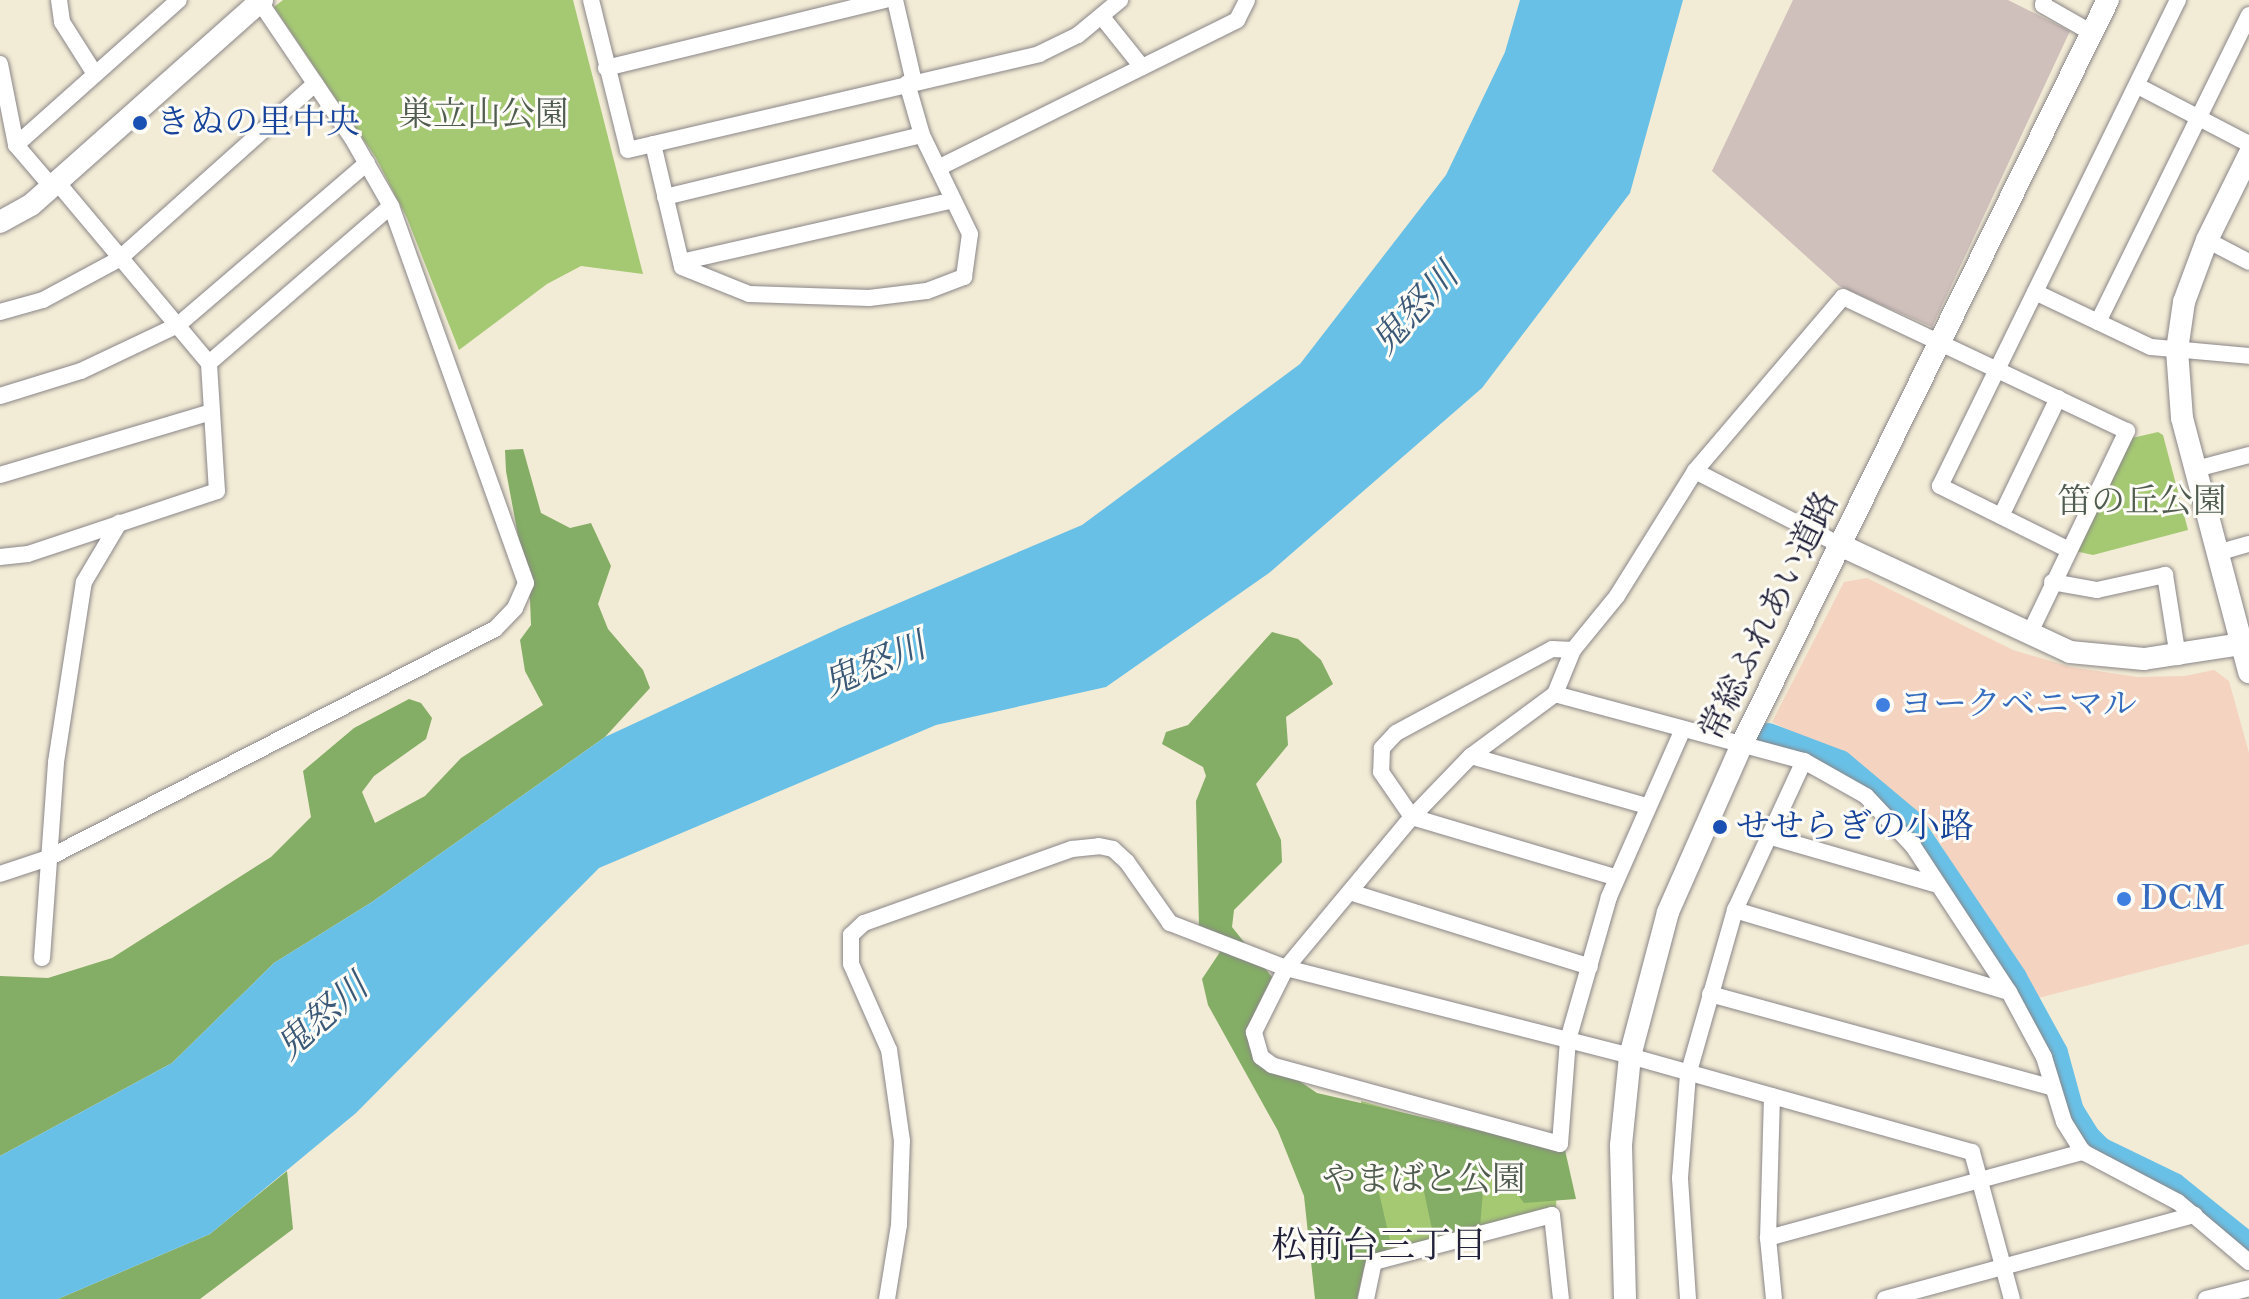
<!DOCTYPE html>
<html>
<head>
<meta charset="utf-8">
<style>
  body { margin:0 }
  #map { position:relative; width:2249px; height:1299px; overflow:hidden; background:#f2ebd5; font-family:"IM FELL Double Pica","Noto Serif JP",serif }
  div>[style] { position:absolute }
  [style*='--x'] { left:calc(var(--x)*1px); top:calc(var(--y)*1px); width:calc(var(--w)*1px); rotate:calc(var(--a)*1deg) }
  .built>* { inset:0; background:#f4d3c0 }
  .industrial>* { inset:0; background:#d0c0bc }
  .green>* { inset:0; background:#a5c973 }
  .forest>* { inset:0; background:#84ad65 }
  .water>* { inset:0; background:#69c0e6 }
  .river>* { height:26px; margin:-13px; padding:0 13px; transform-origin:13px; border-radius:13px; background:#69c0e6 }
  .roads { filter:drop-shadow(0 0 2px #8a8688) drop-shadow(0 0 2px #8a8688) }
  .street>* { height:16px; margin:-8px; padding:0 8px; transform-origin:8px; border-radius:8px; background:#fff }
  .secondary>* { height:22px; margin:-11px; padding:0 11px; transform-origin:11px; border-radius:11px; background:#fff }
  .dots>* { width:22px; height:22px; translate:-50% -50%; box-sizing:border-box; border:4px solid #fdfcf7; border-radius:50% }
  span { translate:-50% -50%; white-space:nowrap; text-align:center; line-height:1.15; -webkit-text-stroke:6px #fdfcf7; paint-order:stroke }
  .park-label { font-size:34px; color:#505c4f }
  .transit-label { font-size:34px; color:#164399 }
  .left { translate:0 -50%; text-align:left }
  .street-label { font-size:34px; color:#22223b }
  .shop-label { font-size:34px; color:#366cbe }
  .water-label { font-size:36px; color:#3b5977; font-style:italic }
  .neighbourhood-label { font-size:36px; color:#22223b }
</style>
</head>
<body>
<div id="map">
  <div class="built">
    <div style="clip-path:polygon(1867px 578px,2013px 650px,2071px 667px,2137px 677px,2185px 676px,2214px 670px,2229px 681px,2249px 753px,2249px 944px,2034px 999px,1933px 832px,1906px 803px,1858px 764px,1772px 722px,1844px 582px)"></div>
  </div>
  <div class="industrial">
    <div style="clip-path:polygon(1793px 0,2008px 0,2070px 31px,1932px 327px,1839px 286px,1712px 171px)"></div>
  </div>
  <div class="green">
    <div style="clip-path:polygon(283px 0,573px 0,643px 274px,581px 266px,547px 284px,459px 350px,407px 218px,376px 158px,274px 7px)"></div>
    <div style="clip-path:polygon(2158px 432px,2163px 435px,2188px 530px,2093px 555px,2075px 551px,2132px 438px)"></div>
    <div style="clip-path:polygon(1361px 1101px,1558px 1155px,1556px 1208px,1365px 1256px)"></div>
  </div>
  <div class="forest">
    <div style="clip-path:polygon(523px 449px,541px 513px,570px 528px,591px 523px,611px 566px,598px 604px,608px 629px,643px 670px,650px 688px,605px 737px,372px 902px,274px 963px,172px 1063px,0 1156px,0 976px,48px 978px,112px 958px,271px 857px,311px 817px,303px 771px,354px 728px,409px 699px,421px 703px,432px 718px,426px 739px,374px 776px,362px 792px,375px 823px,425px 796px,461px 758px,543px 705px,525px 671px,520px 640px,531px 625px,530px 600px,506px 471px,505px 450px)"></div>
    <div style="clip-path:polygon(1272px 632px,1298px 639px,1321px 660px,1333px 684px,1286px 717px,1288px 745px,1256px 784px,1281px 840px,1282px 862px,1234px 910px,1232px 927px,1272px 977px,1251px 1020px,1249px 1047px,1317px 1093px,1565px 1150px,1576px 1199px,1524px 1203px,1507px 1180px,1484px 1179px,1480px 1227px,1433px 1234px,1422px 1182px,1388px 1171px,1377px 1184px,1391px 1245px,1364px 1268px,1357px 1299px,1315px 1299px,1304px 1196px,1278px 1131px,1208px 1005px,1202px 979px,1220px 952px,1199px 926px,1196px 801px,1206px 776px,1203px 767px,1162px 744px,1166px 732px,1188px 725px)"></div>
    <div style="clip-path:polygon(287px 1171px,293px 1229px,200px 1299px,58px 1299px,210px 1234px)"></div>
  </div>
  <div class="water">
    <div style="clip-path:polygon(1520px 0,1683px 0,1630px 193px,1482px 388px,1269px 573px,1106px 687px,936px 725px,599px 868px,356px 1113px,210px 1234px,58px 1299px,0 1299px,0 1156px,172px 1063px,274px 963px,372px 902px,605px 737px,840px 628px,1082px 525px,1300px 364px,1446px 175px,1505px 52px)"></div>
  </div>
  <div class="river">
    <div style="--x:1768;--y:736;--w:77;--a:20.6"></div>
    <div style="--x:1840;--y:763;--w:89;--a:40"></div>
    <div style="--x:1908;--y:820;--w:190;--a:56.1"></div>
    <div style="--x:2014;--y:978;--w:85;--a:61.3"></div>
    <div style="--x:2055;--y:1053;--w:60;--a:74.6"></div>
    <div style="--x:2071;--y:1111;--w:31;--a:58"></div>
    <div style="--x:2087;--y:1137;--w:18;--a:45"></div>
    <div style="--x:2100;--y:1150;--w:82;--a:25.9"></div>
    <div style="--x:2174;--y:1186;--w:96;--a:38.7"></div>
  </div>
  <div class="roads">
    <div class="street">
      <div style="--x:59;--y:0;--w:22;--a:82"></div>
      <div style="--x:62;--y:22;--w:62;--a:57.6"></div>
      <div style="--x:591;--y:0;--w:154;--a:76.1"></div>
      <div style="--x:628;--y:150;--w:422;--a:-13.1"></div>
      <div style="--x:1039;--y:54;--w:43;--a:-26"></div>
      <div style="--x:1078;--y:35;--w:55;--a:-39.8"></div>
      <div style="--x:895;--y:0;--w:84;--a:77"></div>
      <div style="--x:2044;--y:0;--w:5;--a:101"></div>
      <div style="--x:2043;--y:5;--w:56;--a:29.7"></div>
      <div style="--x:1102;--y:17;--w:64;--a:51.3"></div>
      <div style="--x:0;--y:64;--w:83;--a:78.8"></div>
      <div style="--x:16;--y:145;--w:55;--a:49.4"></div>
      <div style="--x:606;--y:68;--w:288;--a:-13.7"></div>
      <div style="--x:2138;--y:86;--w:125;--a:27.6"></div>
      <div style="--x:653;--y:144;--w:126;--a:76.7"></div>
      <div style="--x:682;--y:267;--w:72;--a:21.9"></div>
      <div style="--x:749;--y:294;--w:120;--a:1.9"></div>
      <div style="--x:869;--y:298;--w:58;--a:-6.9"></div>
      <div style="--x:927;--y:291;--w:40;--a:-21"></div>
      <div style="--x:964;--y:277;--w:43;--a:-82.1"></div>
      <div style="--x:970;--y:234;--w:110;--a:-115.9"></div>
      <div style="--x:922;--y:135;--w:54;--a:-106.1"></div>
      <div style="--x:16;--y:145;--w:218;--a:-41.7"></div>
      <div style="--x:938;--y:168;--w:334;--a:-26.3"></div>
      <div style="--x:1237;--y:20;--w:22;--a:-63"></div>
      <div style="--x:57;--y:182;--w:236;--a:50"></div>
      <div style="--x:665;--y:197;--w:264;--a:-13.6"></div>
      <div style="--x:2207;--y:240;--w:47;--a:27.6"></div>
      <div style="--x:681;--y:262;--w:279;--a:-12.8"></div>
      <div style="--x:2035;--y:292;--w:128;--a:25.4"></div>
      <div style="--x:2151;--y:347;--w:98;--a:5.2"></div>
      <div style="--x:0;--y:312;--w:45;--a:-15.6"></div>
      <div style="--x:43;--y:300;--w:86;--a:-28.3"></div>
      <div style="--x:119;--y:259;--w:263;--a:-41.8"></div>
      <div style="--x:2098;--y:322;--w:342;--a:-63.8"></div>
      <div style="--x:0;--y:396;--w:85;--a:-17.2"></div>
      <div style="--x:81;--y:371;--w:107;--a:-25.4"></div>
      <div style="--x:178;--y:325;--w:249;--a:-40.6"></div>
      <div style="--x:2196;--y:469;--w:55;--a:-14.8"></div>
      <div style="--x:1695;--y:471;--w:165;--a:27"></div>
      <div style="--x:0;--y:475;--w:221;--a:-16.6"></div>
      <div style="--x:2001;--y:516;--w:131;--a:-64.2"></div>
      <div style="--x:2067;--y:549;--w:142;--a:-153.6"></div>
      <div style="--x:1940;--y:486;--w:541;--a:-63.91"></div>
      <div style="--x:2217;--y:553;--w:33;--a:-16"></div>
      <div style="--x:0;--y:557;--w:28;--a:-6"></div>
      <div style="--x:28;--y:554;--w:199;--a:-18.4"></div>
      <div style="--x:217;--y:491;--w:128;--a:-93.6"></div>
      <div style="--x:209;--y:363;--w:240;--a:-40.8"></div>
      <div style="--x:2052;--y:582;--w:46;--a:10.1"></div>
      <div style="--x:2097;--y:590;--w:70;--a:-12.4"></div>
      <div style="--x:2165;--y:575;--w:83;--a:81"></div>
      <div style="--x:1573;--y:650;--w:21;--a:-177"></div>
      <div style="--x:1552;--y:649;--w:177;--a:151.7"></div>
      <div style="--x:1396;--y:733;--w:21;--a:133"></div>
      <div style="--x:1382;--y:748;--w:24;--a:92"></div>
      <div style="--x:1381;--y:772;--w:55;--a:55.4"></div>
      <div style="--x:1412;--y:817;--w:212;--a:16.5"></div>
      <div style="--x:1555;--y:694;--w:258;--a:15.1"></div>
      <div style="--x:1804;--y:761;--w:71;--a:29.4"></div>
      <div style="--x:1866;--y:796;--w:69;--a:46.8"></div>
      <div style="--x:1913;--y:846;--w:175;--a:56.7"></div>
      <div style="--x:2009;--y:992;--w:74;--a:61.7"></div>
      <div style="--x:2044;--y:1057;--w:68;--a:72.9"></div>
      <div style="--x:2064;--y:1122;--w:36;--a:58"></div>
      <div style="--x:2083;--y:1152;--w:107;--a:27.8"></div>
      <div style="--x:2178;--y:1202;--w:93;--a:40.2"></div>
      <div style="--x:1683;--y:729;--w:184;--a:113.8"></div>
      <div style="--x:1609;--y:897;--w:149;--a:106"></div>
      <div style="--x:1568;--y:1040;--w:104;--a:94.4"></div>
      <div style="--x:1560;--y:1144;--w:299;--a:-164.7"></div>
      <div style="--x:1272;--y:1065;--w:14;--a:-144"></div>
      <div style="--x:1261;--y:1057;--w:26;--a:-106"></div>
      <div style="--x:1254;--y:1032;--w:72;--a:-63.4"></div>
      <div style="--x:1286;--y:968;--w:197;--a:-50.2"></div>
      <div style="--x:1412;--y:817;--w:85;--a:-46"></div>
      <div style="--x:1471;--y:756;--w:104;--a:-36.4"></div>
      <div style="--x:1555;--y:694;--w:48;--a:-67.8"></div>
      <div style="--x:1573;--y:650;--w:70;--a:-50.8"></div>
      <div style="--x:1617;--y:596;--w:147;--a:-58"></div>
      <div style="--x:1695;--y:471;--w:228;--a:-49.6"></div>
      <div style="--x:1843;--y:297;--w:314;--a:25.3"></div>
      <div style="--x:2127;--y:431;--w:226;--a:115.7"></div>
      <div style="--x:1471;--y:756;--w:183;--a:15.9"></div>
      <div style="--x:1768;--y:836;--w:177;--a:16.1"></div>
      <div style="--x:0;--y:874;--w:51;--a:-18.4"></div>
      <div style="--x:48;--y:858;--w:502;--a:-27.13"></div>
      <div style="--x:495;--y:629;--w:29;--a:-46"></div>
      <div style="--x:515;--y:608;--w:27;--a:-66"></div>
      <div style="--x:526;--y:583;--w:400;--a:-109.7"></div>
      <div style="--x:391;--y:206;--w:78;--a:-119.8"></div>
      <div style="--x:352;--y:138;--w:164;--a:-124.1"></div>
      <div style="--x:1353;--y:893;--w:248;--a:17.3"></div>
      <div style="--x:1735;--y:910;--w:286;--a:16.7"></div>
      <div style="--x:42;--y:958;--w:196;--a:-85.9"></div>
      <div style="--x:56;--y:762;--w:182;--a:-81.2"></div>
      <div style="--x:84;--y:582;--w:69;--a:-59.3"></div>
      <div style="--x:1710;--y:994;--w:353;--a:15.3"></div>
      <div style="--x:1772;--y:1096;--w:142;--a:91.6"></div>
      <div style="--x:1768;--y:1238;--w:61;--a:84.4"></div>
      <div style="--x:1768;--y:1238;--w:327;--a:-15.3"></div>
      <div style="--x:887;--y:1299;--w:75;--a:-80.8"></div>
      <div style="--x:899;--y:1225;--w:84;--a:-88"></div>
      <div style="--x:902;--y:1141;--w:92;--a:-98.1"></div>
      <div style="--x:889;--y:1050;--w:94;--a:-113.8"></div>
      <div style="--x:851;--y:964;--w:29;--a:-90"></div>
      <div style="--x:851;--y:935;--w:18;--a:-43"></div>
      <div style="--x:864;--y:923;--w:221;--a:-19.6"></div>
      <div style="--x:1072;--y:849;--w:27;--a:-6"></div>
      <div style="--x:1099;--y:846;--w:14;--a:12"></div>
      <div style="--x:1113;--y:849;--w:19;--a:43"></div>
      <div style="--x:1127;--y:862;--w:75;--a:54.8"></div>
      <div style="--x:1170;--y:923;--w:124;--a:21.2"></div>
      <div style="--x:1286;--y:968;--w:355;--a:14.3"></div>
      <div style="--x:1630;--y:1056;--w:355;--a:15.7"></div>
      <div style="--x:1972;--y:1152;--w:152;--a:74.8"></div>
      <div style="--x:1366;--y:1299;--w:38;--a:-78"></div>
      <div style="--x:1374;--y:1262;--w:184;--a:-14.8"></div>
      <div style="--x:1552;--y:1215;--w:84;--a:83.9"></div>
      <div style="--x:1688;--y:1299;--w:121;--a:-93.8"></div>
      <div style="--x:1680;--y:1178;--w:103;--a:-85.6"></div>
      <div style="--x:1688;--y:1075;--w:172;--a:-74.1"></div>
      <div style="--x:1735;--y:910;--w:164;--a:-65.2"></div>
      <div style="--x:1885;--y:1299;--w:321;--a:-15.2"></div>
      <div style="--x:2206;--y:1299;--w:44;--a:-14.3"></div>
    </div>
    <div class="secondary">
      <div style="--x:2249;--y:155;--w:95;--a:116.3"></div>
      <div style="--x:2207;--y:240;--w:66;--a:110.4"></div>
      <div style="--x:2184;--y:302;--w:49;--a:98.3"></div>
      <div style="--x:2177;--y:350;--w:68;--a:85.8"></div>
      <div style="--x:2182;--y:418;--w:263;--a:75.2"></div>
      <div style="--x:0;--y:222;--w:35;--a:-29"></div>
      <div style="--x:31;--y:205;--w:309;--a:-41.6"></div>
      <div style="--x:1842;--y:546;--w:251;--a:24.9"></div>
      <div style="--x:2070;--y:652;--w:74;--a:5.4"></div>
      <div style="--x:2144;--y:659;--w:106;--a:-8.7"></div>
      <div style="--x:1625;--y:1299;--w:154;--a:-91.5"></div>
      <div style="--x:1621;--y:1145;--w:89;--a:-84.2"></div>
      <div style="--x:1630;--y:1056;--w:149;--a:-75.2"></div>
      <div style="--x:1668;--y:912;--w:184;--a:-66.2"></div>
      <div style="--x:1742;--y:744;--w:829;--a:-63.81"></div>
    </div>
  </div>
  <div class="dots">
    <div style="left:140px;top:123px;background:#1a4fb4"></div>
    <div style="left:1883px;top:705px;background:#3f7fe0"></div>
    <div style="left:1720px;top:827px;background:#1a4fb4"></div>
    <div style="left:2124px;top:899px;background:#3f7fe0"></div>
  </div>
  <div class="park-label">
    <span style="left:484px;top:115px">巣立山公園</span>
    <span style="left:2142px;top:502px">笛の丘公園</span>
    <span style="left:1424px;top:1180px">やまばと公園</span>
  </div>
  <div class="transit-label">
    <span class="left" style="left:156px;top:123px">きぬの里中央</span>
    <span class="left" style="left:1736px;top:827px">せせらぎの小路</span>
  </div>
  <div class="street-label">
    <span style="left:1769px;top:616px;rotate:-64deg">常総ふれあい道路</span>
  </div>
  <div class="shop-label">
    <span class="left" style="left:1899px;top:705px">ヨークベニマル</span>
    <span class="left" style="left:2140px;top:899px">DCM</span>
  </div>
  <div class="water-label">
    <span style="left:1415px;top:309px;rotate:-47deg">鬼怒川</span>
    <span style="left:874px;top:665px;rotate:-23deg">鬼怒川</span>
    <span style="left:322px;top:1017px;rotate:-41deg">鬼怒川</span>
  </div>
  <div class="neighbourhood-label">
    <span style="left:1379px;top:1246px">松前台三丁目</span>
  </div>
</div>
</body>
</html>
